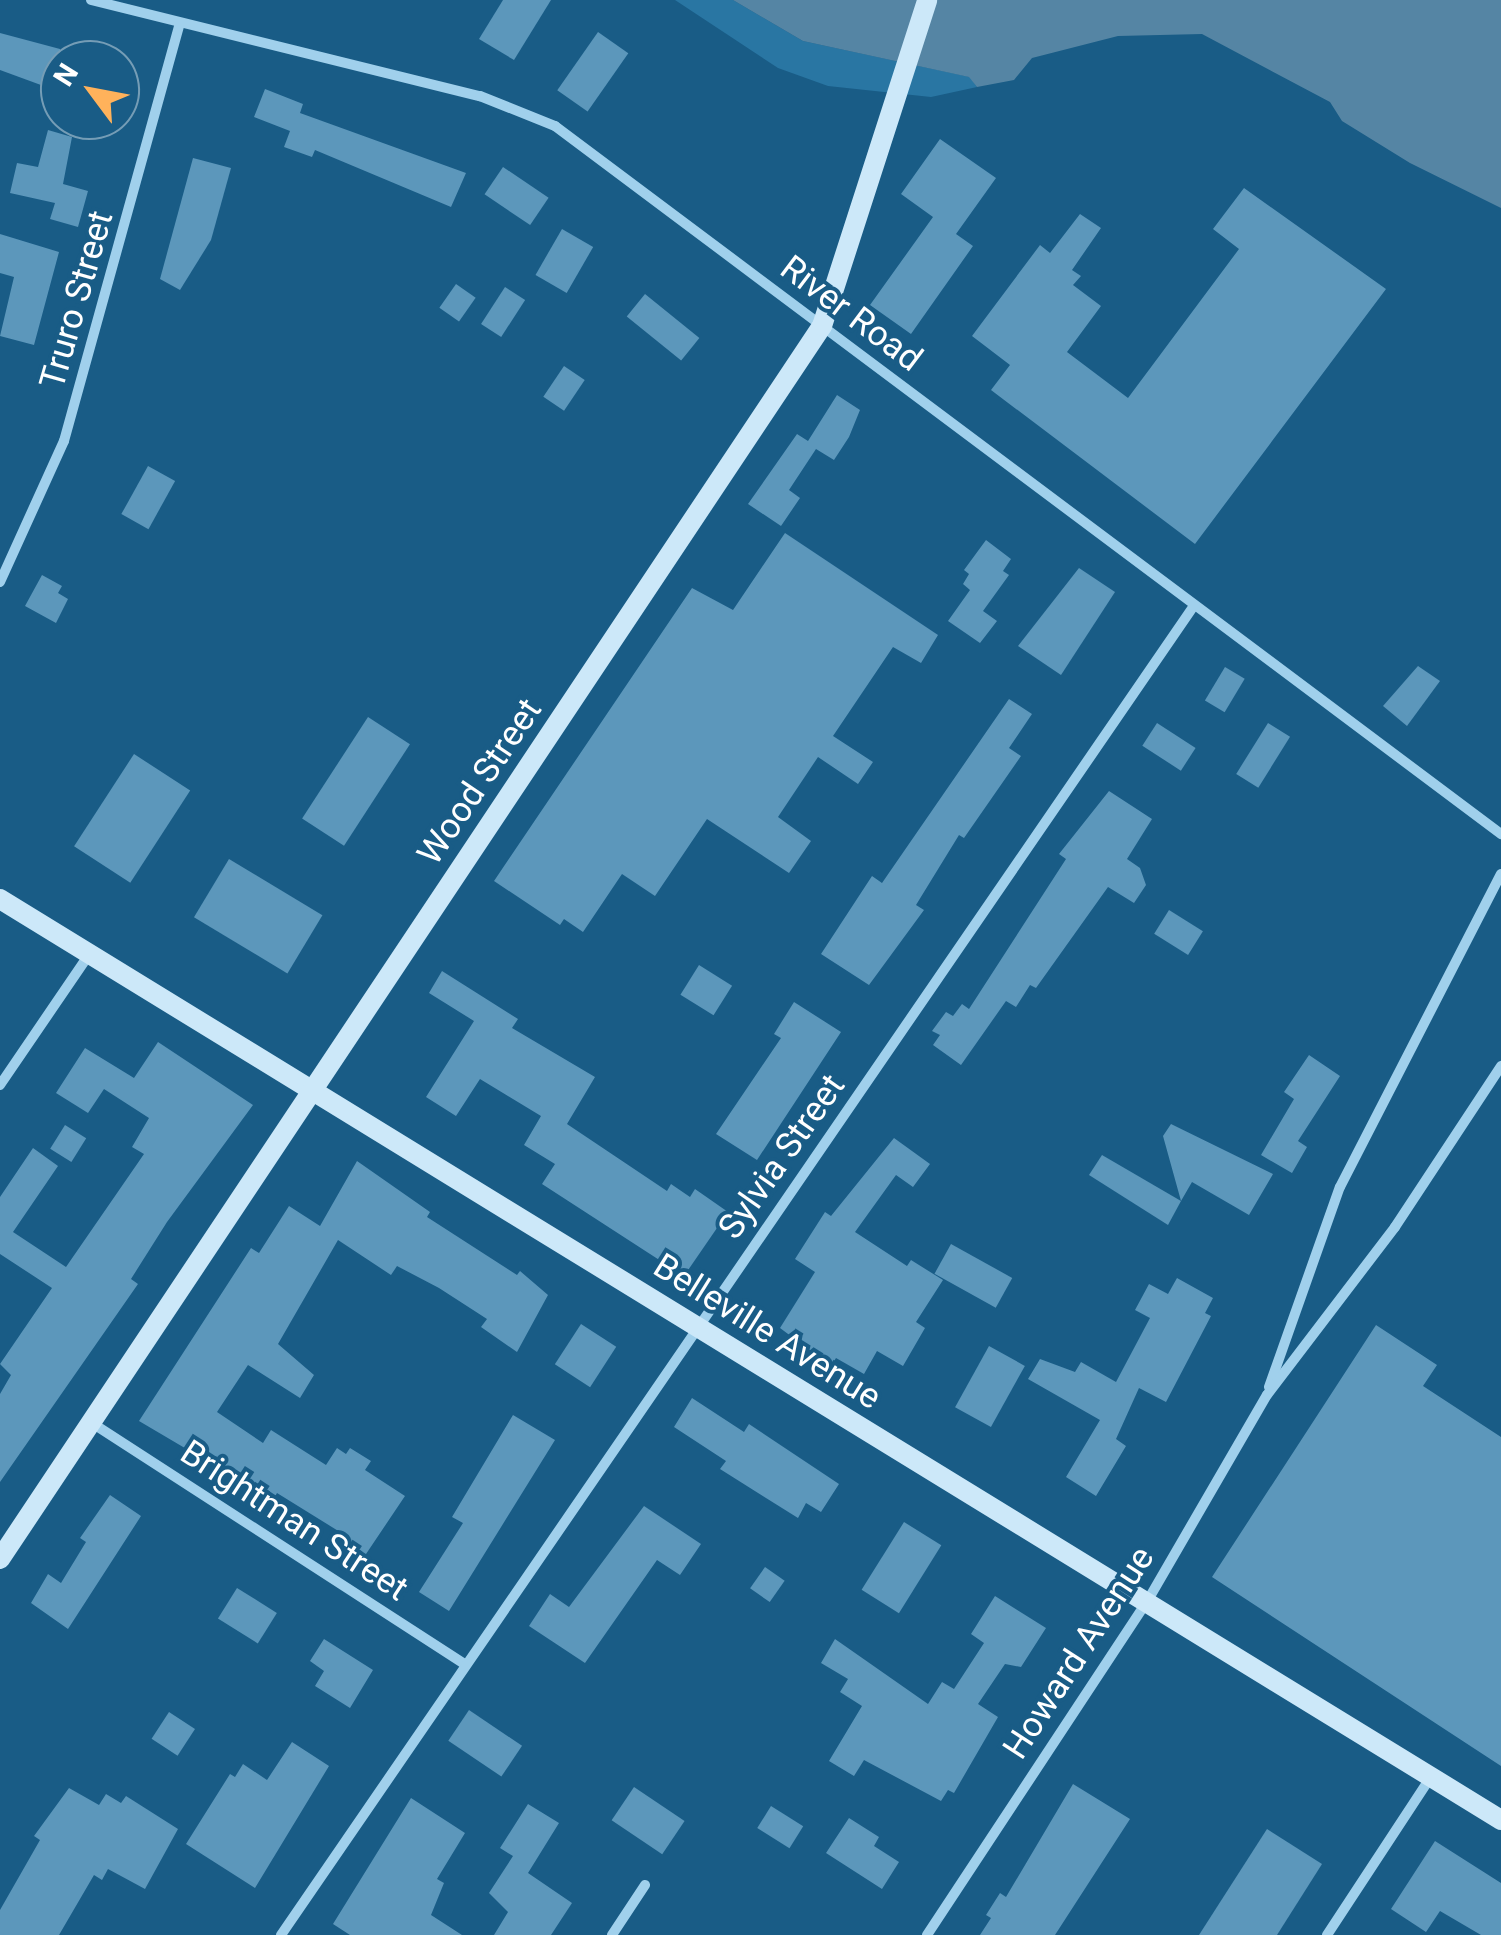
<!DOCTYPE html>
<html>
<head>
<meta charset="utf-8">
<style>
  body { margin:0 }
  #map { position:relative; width:1501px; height:1935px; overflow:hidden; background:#195c86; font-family:Roboto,sans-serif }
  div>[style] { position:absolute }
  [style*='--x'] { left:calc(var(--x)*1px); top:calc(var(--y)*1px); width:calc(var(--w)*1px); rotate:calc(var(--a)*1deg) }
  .green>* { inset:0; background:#2976a3 }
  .water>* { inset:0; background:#5585a4 }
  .building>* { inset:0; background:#5c97bb; transform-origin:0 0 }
  .street>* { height:10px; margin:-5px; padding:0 5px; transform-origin:5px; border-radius:5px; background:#a0d0ec }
  .secondary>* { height:20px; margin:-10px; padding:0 10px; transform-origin:10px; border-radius:10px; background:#cce8f9 }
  span { translate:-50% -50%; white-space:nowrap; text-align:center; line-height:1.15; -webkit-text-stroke:8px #195c86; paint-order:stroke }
  .street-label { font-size:35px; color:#fff }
  .north { position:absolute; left:40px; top:40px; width:100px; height:100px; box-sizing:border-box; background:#195c86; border:2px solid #759db6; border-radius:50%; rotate:302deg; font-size:28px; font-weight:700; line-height:40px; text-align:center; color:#fff }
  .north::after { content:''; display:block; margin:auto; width:35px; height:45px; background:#ffb25b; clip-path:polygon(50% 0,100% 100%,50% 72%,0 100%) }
</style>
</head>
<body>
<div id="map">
  <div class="green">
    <div style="clip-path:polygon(675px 0,733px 0,803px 41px,970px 77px,977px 87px,931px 97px,828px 86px,778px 68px)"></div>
  </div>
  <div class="water">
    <div style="clip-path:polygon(733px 0,1501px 0,1501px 208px,1410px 163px,1342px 121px,1330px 102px,1202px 34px,1118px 36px,1032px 58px,1014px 80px,977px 87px,969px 77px,803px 41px)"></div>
  </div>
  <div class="building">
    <div style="clip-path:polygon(503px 0,551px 0,514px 60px,479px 39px)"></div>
    <div style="left:598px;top:32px;width:37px;height:71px;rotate:35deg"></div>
    <div style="clip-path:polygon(0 33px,60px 49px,60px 92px,0 70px)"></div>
    <div style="clip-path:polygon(265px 89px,303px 104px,300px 113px,466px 173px,451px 207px,315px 150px,312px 157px,284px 147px,290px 131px,254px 117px)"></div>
    <div style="clip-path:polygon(48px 130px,72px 137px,63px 184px,88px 191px,78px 227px,50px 219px,55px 203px,10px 193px,17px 163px,38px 167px)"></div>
    <div style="clip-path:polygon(940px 139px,996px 178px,956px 234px,973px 246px,911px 334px,870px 305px,933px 217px,901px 194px)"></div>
    <div style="clip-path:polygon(193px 158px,231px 168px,211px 240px,180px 290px,160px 279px)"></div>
    <div style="left:503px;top:167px;width:55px;height:33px;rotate:34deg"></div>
    <div style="clip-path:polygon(1244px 188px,1386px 289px,1195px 544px,991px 390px,1010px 365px,972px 336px,1040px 245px,1050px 253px,1080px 214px,1101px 228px,1072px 270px,1081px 276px,1073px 285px,1101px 306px,1067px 352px,1128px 398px,1239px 249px,1213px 229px)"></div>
    <div style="left:562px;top:229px;width:36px;height:53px;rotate:30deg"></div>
    <div style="clip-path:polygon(0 234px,59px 252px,34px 345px,0 336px,14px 277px,0 273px)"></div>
    <div style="left:456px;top:284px;width:24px;height:29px;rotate:35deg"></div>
    <div style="left:505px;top:287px;width:24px;height:44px;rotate:33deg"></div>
    <div style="left:645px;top:294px;width:70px;height:29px;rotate:39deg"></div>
    <div style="left:564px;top:366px;width:25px;height:37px;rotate:34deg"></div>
    <div style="clip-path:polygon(837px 395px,860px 410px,849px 437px,834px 460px,816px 449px,789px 490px,800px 498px,781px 526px,748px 504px,797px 434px,808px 441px)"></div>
    <div style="left:148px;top:466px;width:31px;height:55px;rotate:29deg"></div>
    <div style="clip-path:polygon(785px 533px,938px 635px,921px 663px,893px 647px,833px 736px,873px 762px,858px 784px,818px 757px,778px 817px,811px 841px,789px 873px,707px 819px,655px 896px,622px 874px,583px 932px,564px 919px,560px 925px,494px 881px,692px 588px,733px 610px)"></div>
    <div style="clip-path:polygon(986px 540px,1011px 559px,1003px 571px,1009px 575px,983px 611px,997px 621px,980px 643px,948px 621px,970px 590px,963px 584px,969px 574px,964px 570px)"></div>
    <div style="clip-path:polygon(1079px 568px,1115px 592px,1061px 675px,1018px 646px)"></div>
    <div style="clip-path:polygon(42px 575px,62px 586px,58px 593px,68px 599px,56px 623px,25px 606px)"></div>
    <div style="clip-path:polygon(1418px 666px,1440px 681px,1407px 726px,1383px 706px)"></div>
    <div style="left:1225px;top:667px;width:23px;height:39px;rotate:31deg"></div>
    <div style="clip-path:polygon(1009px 699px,1032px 714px,1009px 748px,1021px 756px,964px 838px,959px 835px,916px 905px,924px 910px,869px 985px,821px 954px,872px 876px,882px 883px)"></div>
    <div style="left:368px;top:717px;width:50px;height:121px;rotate:33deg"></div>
    <div style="left:1157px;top:723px;width:46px;height:27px;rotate:33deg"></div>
    <div style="left:1268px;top:723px;width:26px;height:60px;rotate:32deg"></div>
    <div style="left:134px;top:754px;width:67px;height:110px;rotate:33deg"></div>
    <div style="clip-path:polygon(1109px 791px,1152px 819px,1127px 859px,1140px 868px,1146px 885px,1134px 903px,1108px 887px,1036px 988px,1030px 985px,1016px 1007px,1006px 1001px,961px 1065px,933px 1045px,940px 1035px,932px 1031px,946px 1012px,953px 1016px,962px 1004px,969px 1009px,1066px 859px,1059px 854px)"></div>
    <div style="left:229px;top:859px;width:109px;height:68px;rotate:31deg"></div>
    <div style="left:1169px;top:910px;width:40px;height:28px;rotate:32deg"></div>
    <div style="left:699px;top:965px;width:39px;height:35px;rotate:32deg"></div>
    <div style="clip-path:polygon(442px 971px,518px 1019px,512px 1028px,595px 1077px,567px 1124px,667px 1191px,671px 1184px,690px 1197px,695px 1189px,728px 1212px,684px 1276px,542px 1184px,555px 1164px,524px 1145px,541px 1116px,480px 1079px,456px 1116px,426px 1097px,474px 1021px,429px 993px)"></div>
    <div style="clip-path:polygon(794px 1002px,841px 1032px,757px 1160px,716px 1134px,781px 1038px,774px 1034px)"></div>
    <div style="clip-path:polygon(158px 1042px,253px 1105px,167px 1222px,131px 1279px,138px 1284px,0 1482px,0 1394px,11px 1375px,0 1364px,52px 1288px,0 1254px,0 1197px,33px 1148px,58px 1166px,13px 1232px,66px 1267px,144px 1154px,132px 1147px,149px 1118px,104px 1089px,88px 1113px,56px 1093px,85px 1048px,134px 1078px)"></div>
    <div style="clip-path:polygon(1309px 1055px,1340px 1076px,1298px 1141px,1307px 1147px,1292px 1173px,1261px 1155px,1294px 1099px,1284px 1092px)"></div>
    <div style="clip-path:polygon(1171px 1124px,1273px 1174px,1249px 1215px,1192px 1182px,1181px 1201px,1163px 1136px)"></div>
    <div style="left:65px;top:1125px;width:25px;height:28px;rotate:32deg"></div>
    <div style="clip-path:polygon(894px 1138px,930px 1164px,913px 1187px,896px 1175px,855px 1232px,907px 1266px,911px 1260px,943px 1280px,916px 1322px,925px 1328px,903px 1366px,877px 1351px,864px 1374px,836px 1358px,831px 1366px,780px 1328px,815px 1272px,795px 1259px,825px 1212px,831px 1216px)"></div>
    <div style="clip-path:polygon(1102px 1155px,1181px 1201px,1168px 1225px,1089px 1175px)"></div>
    <div style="clip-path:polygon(357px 1161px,430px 1212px,427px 1217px,517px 1275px,520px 1271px,548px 1295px,517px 1352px,481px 1327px,487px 1319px,439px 1288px,397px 1266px,391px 1275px,338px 1240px,278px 1344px,314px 1375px,300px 1398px,248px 1365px,217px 1412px,263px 1443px,271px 1430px,326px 1465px,337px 1448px,346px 1454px,350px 1448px,371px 1461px,365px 1470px,405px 1496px,364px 1557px,343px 1544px,348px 1537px,277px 1493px,273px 1500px,139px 1421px,251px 1248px,259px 1253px,289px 1206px,320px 1226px)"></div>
    <div style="left:951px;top:1244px;width:70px;height:34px;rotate:29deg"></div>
    <div style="clip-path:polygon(1177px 1278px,1213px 1298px,1205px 1313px,1211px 1316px,1166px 1402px,1139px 1388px,1116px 1439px,1126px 1446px,1096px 1496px,1066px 1477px,1100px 1420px,1028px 1379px,1040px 1359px,1075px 1372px,1081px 1362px,1116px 1382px,1150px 1318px,1135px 1310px,1149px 1284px,1168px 1294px)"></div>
    <div style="left:581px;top:1324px;width:42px;height:48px;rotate:33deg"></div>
    <div style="clip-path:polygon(1376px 1325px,1437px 1365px,1423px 1386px,1501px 1437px,1501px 1766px,1212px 1577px)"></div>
    <div style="left:989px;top:1346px;width:41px;height:70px;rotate:29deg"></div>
    <div style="clip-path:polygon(692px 1398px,744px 1432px,749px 1424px,839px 1484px,821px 1512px,806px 1503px,798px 1518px,720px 1469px,726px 1461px,674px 1427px)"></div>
    <div style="clip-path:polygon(513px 1415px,555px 1440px,449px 1611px,419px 1592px,463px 1523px,452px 1517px)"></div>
    <div style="clip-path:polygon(110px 1495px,141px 1516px,68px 1629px,31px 1603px,48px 1574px,61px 1583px,86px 1542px,80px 1538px)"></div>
    <div style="clip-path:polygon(644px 1506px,701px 1544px,680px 1575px,657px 1560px,585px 1663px,529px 1626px,550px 1594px,569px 1607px)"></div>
    <div style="left:904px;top:1522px;width:44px;height:80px;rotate:32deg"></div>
    <div style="left:765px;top:1567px;width:24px;height:26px;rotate:35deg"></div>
    <div style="left:237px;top:1588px;width:47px;height:36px;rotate:32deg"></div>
    <div style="clip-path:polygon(995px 1596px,1046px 1628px,1021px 1667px,1005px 1664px,978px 1704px,998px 1717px,954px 1793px,948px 1790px,941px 1801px,864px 1760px,854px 1776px,829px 1761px,862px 1706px,840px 1692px,848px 1679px,821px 1663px,835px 1639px,928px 1704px,942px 1682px,954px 1689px,984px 1643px,971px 1634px)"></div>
    <div style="clip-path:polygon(324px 1639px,373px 1670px,350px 1708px,315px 1686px,324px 1671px,310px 1661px)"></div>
    <div style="left:469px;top:1710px;width:64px;height:37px;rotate:34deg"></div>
    <div style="left:169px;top:1712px;width:31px;height:32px;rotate:33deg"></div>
    <div style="clip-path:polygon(292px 1742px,329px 1766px,255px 1888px,186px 1844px,230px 1774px,235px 1777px,243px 1764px,267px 1780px)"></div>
    <div style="clip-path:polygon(1073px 1784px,1130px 1819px,1055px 1935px,980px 1935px,991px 1918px,986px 1915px,1000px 1893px,1006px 1897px)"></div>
    <div style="left:634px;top:1787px;width:61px;height:40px;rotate:34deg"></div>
    <div style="clip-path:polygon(69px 1788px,99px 1805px,106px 1794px,121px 1803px,126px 1796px,178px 1829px,145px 1889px,108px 1869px,102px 1880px,94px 1875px,59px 1935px,0 1935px,0 1910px,40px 1840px,34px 1836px)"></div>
    <div style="clip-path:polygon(411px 1798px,465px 1833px,437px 1879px,444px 1883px,431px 1915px,462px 1935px,350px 1935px,333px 1924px)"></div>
    <div style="clip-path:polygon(528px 1804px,559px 1823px,528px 1873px,572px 1903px,551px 1935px,494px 1935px,508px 1912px,489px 1893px,513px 1856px,500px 1848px)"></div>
    <div style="left:771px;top:1806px;width:38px;height:26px;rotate:32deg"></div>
    <div style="clip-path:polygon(849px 1818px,879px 1837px,874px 1846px,899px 1862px,882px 1889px,826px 1853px)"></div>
    <div style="clip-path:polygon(1267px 1829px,1322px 1864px,1277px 1935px,1199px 1935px)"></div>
    <div style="clip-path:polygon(1435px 1841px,1501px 1883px,1501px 1935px,1481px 1935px,1440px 1911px,1426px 1932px,1391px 1909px)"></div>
  </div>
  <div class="street">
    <div style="--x:91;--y:0;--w:401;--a:13.9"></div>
    <div style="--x:480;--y:96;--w:81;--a:21.8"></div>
    <div style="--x:555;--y:126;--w:1182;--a:36.81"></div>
    <div style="--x:0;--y:582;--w:155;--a:-65.6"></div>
    <div style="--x:64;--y:441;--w:434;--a:-74.5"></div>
    <div style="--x:0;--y:1085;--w:156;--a:-55.7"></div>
    <div style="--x:1269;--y:1387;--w:212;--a:-70.5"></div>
    <div style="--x:1340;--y:1187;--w:352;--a:-62.8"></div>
    <div style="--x:92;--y:1423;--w:445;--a:32.9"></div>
    <div style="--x:281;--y:1935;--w:1611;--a:-55.52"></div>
    <div style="--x:612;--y:1935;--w:60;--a:-56.6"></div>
    <div style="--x:927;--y:1935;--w:401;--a:-56.6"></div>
    <div style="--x:1148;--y:1600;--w:237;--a:-59.9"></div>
    <div style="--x:1267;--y:1395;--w:211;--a:-52.7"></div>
    <div style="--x:1395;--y:1227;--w:193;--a:-56.6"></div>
    <div style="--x:1327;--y:1935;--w:188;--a:-56.7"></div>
  </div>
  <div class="secondary">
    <div style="--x:0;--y:899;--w:1761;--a:31.53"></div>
    <div style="--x:0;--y:1559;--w:1482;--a:-56.31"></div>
    <div style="--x:822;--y:326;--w:342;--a:-72.1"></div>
  </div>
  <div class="street-label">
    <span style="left:77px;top:300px;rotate:-74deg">Truro Street</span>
    <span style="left:851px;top:314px;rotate:37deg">River Road</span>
    <span style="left:480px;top:782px;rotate:-56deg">Wood Street</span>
    <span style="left:782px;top:1157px;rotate:-55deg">Sylvia Street</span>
    <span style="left:767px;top:1332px;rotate:32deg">Belleville Avenue</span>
    <span style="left:294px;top:1521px;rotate:33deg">Brightman Street</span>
    <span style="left:1079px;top:1653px;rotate:-57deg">Howard Avenue</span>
  </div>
  <div class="north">N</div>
</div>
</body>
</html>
